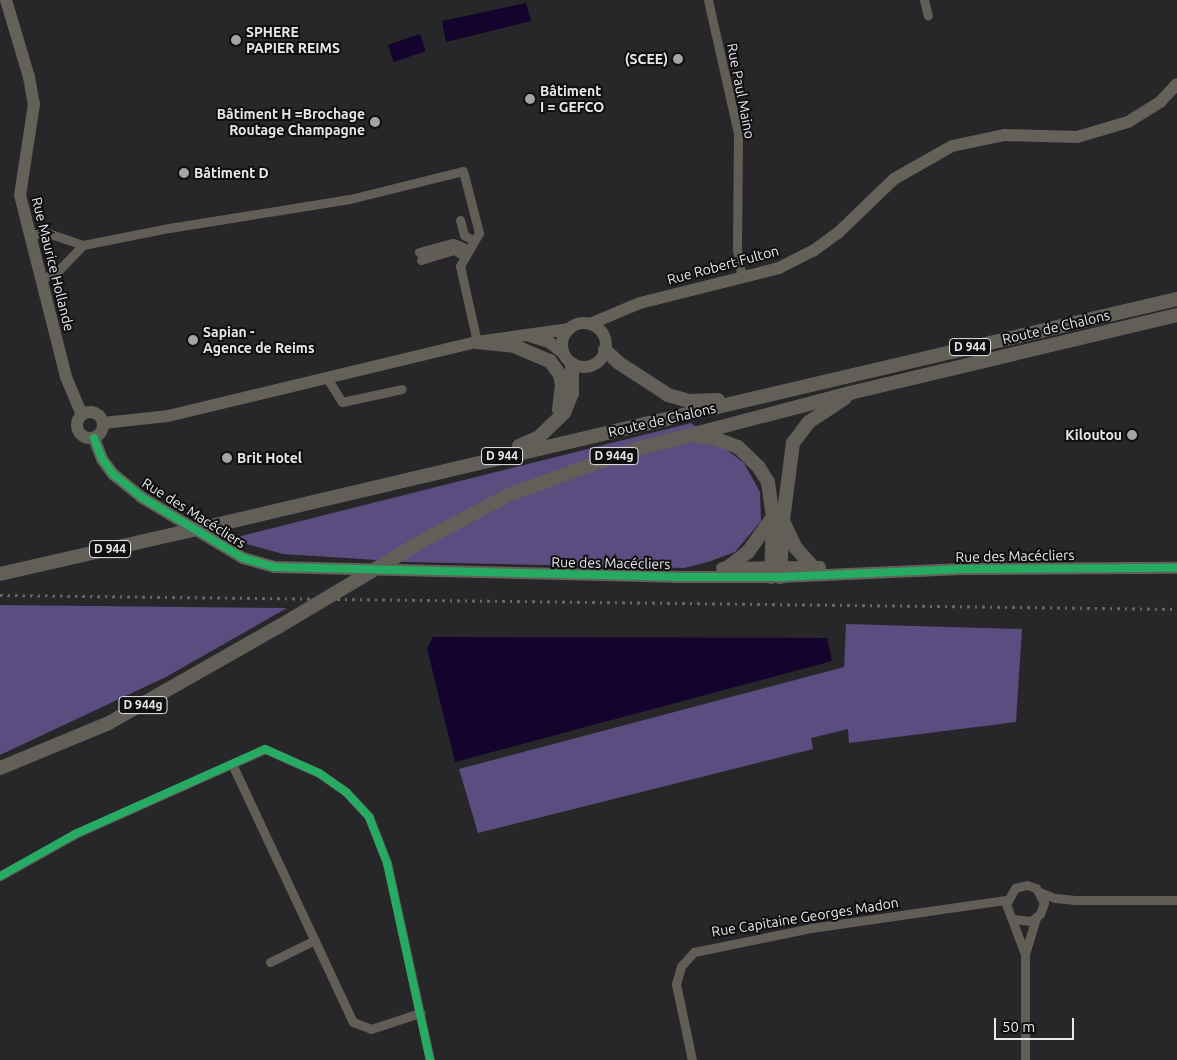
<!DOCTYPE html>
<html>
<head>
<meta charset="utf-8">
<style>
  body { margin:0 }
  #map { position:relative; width:1177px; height:1060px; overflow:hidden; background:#272629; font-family:Ubuntu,sans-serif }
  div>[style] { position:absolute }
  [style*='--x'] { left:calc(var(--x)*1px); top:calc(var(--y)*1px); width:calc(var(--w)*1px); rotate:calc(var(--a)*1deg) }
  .forest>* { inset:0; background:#5b4d80 }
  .water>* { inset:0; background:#14032d; transform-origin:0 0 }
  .street>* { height:9px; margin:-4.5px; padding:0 4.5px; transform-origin:4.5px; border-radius:4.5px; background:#625e57 }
  .secondary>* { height:12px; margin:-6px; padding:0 6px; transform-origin:6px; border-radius:6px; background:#646159 }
  .secondary>.ring { margin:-6px; padding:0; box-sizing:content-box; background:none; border:12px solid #646159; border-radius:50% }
  .primary>* { height:14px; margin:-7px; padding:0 7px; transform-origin:7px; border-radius:7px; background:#625f58 }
  .rail>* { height:3px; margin-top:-1.5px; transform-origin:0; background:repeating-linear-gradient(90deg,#686562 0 2.5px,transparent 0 7.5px) }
  .primary-bridge>* { height:14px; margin:-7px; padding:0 7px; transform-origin:7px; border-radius:7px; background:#625f58 }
  .cycleway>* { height:8px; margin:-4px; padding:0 4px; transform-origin:4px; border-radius:4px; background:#26ab63 }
  .dots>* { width:14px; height:14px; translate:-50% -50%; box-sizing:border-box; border:2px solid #0f0e10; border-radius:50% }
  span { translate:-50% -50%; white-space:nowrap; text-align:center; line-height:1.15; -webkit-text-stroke:4px #0f0e10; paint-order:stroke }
  .shield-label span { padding:1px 4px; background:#0f0e10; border:1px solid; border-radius:4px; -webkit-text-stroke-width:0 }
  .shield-label { font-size:12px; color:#e8e8eb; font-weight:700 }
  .poi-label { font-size:14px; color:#e8e8eb; font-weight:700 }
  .left { translate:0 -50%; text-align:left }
  .right { translate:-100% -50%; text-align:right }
  .street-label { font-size:14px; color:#e8e8eb }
  .scale { position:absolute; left:994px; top:1018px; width:80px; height:22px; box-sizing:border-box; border:2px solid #e8e8eb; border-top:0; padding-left:6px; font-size:15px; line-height:18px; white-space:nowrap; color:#e8e8eb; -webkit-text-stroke:4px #0f0e10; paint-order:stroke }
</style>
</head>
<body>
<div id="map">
  <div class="forest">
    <div style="clip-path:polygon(691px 423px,744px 463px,760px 492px,761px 521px,735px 552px,708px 562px,684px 568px,407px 562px,283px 554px,229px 539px)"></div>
    <div style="clip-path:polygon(0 605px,287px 608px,166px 677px,0 755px)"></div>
    <div style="clip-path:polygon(846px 624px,1022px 629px,1016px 722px,849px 743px,848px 729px,811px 738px,813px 749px,478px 833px,459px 769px,844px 667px)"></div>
  </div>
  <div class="water">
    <div style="clip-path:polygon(526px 3px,531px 21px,446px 42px,442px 21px)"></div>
    <div style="left:420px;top:34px;width:18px;height:34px;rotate:71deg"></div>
    <div style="clip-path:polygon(433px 637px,827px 638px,832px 661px,455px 762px,427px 648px)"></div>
  </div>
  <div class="street">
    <div style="--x:708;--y:0;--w:136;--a:77.3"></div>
    <div style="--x:738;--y:133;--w:117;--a:90.5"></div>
    <div style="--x:737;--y:250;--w:28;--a:80"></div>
    <div style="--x:924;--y:0;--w:16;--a:76"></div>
    <div style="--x:460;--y:220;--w:16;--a:75"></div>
    <div style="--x:464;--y:235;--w:12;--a:31"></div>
    <div style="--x:29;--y:236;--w:16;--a:-14"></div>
    <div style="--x:45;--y:232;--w:40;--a:18.9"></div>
    <div style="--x:83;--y:245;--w:88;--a:-11.2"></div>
    <div style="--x:169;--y:228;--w:183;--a:-9.1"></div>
    <div style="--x:350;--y:199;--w:116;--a:-13.9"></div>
    <div style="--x:463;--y:171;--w:64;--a:75.5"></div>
    <div style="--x:479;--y:233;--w:38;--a:120"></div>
    <div style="--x:460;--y:266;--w:78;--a:77.4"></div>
    <div style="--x:419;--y:252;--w:35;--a:-15"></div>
    <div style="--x:453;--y:243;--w:17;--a:21"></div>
    <div style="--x:421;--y:260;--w:34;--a:-17"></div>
    <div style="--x:454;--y:250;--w:12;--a:31"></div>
    <div style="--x:41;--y:279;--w:16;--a:-22"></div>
    <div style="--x:56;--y:273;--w:39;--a:-46"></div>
    <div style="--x:327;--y:378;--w:28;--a:58"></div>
    <div style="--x:342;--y:402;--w:61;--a:-12.2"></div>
    <div style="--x:232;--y:764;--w:285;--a:64.9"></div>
    <div style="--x:353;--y:1022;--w:19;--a:21"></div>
    <div style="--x:371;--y:1029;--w:52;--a:-18.1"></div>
    <div style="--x:0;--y:876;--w:86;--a:-29.2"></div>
    <div style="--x:75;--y:834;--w:208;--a:-24.1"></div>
    <div style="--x:265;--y:749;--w:59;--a:24"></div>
    <div style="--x:319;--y:773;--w:33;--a:35"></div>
    <div style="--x:346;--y:792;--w:34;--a:47"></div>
    <div style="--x:369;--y:817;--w:49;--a:68.6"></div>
    <div style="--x:387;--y:863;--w:202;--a:77.7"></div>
    <div style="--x:1039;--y:892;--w:17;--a:21"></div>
    <div style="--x:1055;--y:898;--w:20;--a:6"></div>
    <div style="--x:1075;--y:900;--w:102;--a:0"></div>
    <div style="--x:1014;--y:919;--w:17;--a:7"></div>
    <div style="--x:1031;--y:921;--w:11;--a:-38"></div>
    <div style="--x:1040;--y:914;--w:12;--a:-70"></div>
    <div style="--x:1044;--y:903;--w:17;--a:-118"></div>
    <div style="--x:1036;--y:888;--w:9;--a:-162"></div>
    <div style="--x:1027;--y:885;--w:12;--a:166"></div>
    <div style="--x:1015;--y:888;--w:18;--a:119"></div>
    <div style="--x:1006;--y:904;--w:53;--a:69.2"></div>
    <div style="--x:270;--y:962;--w:50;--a:-26.1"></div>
    <div style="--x:692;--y:1060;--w:78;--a:-101.9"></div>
    <div style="--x:676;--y:984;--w:19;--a:-74"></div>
    <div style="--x:681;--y:966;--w:19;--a:-47"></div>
    <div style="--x:694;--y:952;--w:119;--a:-11.6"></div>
    <div style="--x:811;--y:928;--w:197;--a:-8.2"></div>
    <div style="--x:1025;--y:1060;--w:106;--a:-90"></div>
    <div style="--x:1025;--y:954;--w:38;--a:-73"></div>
  </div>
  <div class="secondary">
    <div style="--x:6;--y:0;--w:80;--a:73.4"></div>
    <div style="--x:29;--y:77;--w:27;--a:80"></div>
    <div style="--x:34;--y:104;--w:92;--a:98.7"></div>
    <div style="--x:20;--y:195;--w:188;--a:75.8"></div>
    <div style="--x:66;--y:377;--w:41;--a:67.2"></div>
    <div class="ring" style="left:562px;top:323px;width:32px;height:32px"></div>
    <div style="--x:590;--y:324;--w:54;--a:-22.8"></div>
    <div style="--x:640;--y:303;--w:143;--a:-14.1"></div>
    <div style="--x:779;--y:268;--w:38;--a:-27"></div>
    <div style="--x:813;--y:251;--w:32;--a:-36"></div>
    <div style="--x:839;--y:232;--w:76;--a:-43.9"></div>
    <div style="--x:894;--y:179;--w:67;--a:-29.6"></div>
    <div style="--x:952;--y:146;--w:53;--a:-11.9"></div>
    <div style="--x:1004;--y:135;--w:73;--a:1.6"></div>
    <div style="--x:1077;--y:137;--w:53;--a:-16.4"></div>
    <div style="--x:1128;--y:122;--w:39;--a:-32"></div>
    <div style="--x:1161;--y:101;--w:23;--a:-47"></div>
    <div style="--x:530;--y:336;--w:20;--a:18"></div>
    <div style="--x:549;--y:342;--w:18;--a:38"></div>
    <div class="ring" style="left:77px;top:412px;width:14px;height:14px"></div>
    <div style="--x:103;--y:423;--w:65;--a:-6.1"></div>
    <div style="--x:168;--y:416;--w:318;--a:-13.5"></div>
    <div style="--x:477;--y:342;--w:93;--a:-8"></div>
    <div style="--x:94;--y:438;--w:22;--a:69"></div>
    <div style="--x:102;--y:459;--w:19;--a:54"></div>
    <div style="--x:113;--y:474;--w:36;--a:39"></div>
    <div style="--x:141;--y:497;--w:119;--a:30.9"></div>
    <div style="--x:243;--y:558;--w:32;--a:16"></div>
    <div style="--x:274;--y:567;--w:401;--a:1.4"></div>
    <div style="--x:675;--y:577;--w:105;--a:0"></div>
    <div style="--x:780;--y:577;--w:182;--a:-2.5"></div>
    <div style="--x:962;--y:569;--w:215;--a:-0.3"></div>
    <div style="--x:722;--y:568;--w:98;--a:-0.6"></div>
  </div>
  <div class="primary">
    <div style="--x:477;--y:342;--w:37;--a:6"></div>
    <div style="--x:514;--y:346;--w:39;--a:23"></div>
    <div style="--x:550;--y:361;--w:17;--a:54"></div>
    <div style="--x:560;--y:375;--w:10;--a:79"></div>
    <div style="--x:562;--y:385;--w:25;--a:97"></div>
    <div style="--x:605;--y:350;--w:19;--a:43"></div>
    <div style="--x:619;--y:363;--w:59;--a:33.1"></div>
    <div style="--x:668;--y:395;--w:22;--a:16"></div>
    <div style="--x:689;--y:401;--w:29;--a:-2"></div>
    <div style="--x:697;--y:436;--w:17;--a:7"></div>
    <div style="--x:714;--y:438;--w:26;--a:21"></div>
    <div style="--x:738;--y:447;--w:28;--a:44"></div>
    <div style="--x:758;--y:466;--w:19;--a:58"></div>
    <div style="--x:768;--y:482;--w:36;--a:82"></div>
    <div style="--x:773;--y:518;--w:59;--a:91.9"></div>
    <div style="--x:519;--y:446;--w:22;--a:-24"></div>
    <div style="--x:539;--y:437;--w:35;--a:-44"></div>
    <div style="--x:564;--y:413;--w:22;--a:-68"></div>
    <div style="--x:572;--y:393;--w:29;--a:-90"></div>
    <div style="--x:241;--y:519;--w:962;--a:-13.23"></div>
    <div style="--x:784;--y:523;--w:26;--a:65"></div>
    <div style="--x:795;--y:547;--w:27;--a:48"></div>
    <div style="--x:422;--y:541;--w:98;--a:-28.1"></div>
    <div style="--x:508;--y:495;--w:133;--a:-19.8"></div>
    <div style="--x:633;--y:450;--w:228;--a:-14.7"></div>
    <div style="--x:854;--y:392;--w:332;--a:-13.4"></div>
    <div style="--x:728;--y:567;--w:25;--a:-37"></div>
    <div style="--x:748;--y:552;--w:42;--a:-54.8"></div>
    <div style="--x:0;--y:574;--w:157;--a:-12.9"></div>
    <div style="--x:780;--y:577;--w:57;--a:-87"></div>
    <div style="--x:783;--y:520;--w:78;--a:-82.6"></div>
    <div style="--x:793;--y:443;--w:26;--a:-53"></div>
    <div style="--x:809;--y:422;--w:43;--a:-33.7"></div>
    <div style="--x:0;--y:768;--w:116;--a:-22.4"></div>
    <div style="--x:107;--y:724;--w:197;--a:-29.6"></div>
  </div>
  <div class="rail">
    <div style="--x:0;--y:595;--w:1177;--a:0.68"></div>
  </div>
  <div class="primary-bridge">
    <div style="--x:153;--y:539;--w:90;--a:-12.8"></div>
    <div style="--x:278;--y:627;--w:168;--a:-30.8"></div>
  </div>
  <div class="cycleway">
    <div style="--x:94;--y:438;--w:22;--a:69"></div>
    <div style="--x:102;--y:459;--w:19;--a:54"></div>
    <div style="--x:113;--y:474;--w:36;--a:39"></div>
    <div style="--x:141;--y:497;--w:119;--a:30.9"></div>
    <div style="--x:243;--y:558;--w:32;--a:16"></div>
    <div style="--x:274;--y:567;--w:401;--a:1.4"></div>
    <div style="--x:675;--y:577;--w:105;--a:0"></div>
    <div style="--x:780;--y:577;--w:182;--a:-2.5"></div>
    <div style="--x:962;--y:569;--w:215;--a:-0.3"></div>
    <div style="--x:0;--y:876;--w:86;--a:-29.2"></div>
    <div style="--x:75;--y:834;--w:208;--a:-24.1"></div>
    <div style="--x:265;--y:749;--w:59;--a:24"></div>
    <div style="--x:319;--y:773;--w:33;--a:35"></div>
    <div style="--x:346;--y:792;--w:34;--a:47"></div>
    <div style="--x:369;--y:817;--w:49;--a:68.6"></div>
    <div style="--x:387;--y:863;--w:202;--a:77.7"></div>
  </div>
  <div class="dots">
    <div style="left:236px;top:40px;background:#a4a4a7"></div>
    <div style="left:678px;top:59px;background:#a4a4a7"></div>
    <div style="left:530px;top:99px;background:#a4a4a7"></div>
    <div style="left:375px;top:122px;background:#a4a4a7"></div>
    <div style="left:184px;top:173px;background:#a4a4a7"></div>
    <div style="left:193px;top:340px;background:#a4a4a7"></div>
    <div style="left:1132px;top:435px;background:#a4a4a7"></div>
    <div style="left:227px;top:458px;background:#a4a4a7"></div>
  </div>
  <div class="shield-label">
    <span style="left:970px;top:347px">D 944</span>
    <span style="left:502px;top:456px">D 944</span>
    <span style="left:614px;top:456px">D 944g</span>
    <span style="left:110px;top:549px">D 944</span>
    <span style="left:143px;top:705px">D 944g</span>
  </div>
  <div class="poi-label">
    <span class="left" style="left:246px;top:40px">SPHERE<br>PAPIER REIMS</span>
    <span class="right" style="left:668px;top:59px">(SCEE)</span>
    <span class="left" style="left:540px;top:99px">Bâtiment<br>I = GEFCO</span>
    <span class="right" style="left:365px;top:122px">Bâtiment H =Brochage<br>Routage Champagne</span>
    <span class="left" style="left:194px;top:173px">Bâtiment D</span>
    <span class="left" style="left:203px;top:340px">Sapian -<br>Agence de Reims</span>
    <span class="right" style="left:1122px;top:435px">Kiloutou</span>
    <span class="left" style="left:237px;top:458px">Brit Hotel</span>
  </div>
  <div class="street-label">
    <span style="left:741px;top:91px;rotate:79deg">Rue Paul Maino</span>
    <span style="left:53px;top:264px;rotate:76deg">Rue Maurice Hollande</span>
    <span style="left:723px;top:265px;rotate:-15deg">Rue Robert Fulton</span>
    <span style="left:1056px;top:327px;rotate:-13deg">Route de Chalons</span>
    <span style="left:662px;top:420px;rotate:-13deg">Route de Chalons</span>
    <span style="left:194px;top:513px;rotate:32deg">Rue des Macécliers</span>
    <span style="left:1015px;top:556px;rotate:-1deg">Rue des Macécliers</span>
    <span style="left:611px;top:563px;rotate:1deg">Rue des Macécliers</span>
    <span style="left:805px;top:917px;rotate:-9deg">Rue Capitaine Georges Madon</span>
  </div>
  <div class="scale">50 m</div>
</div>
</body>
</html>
